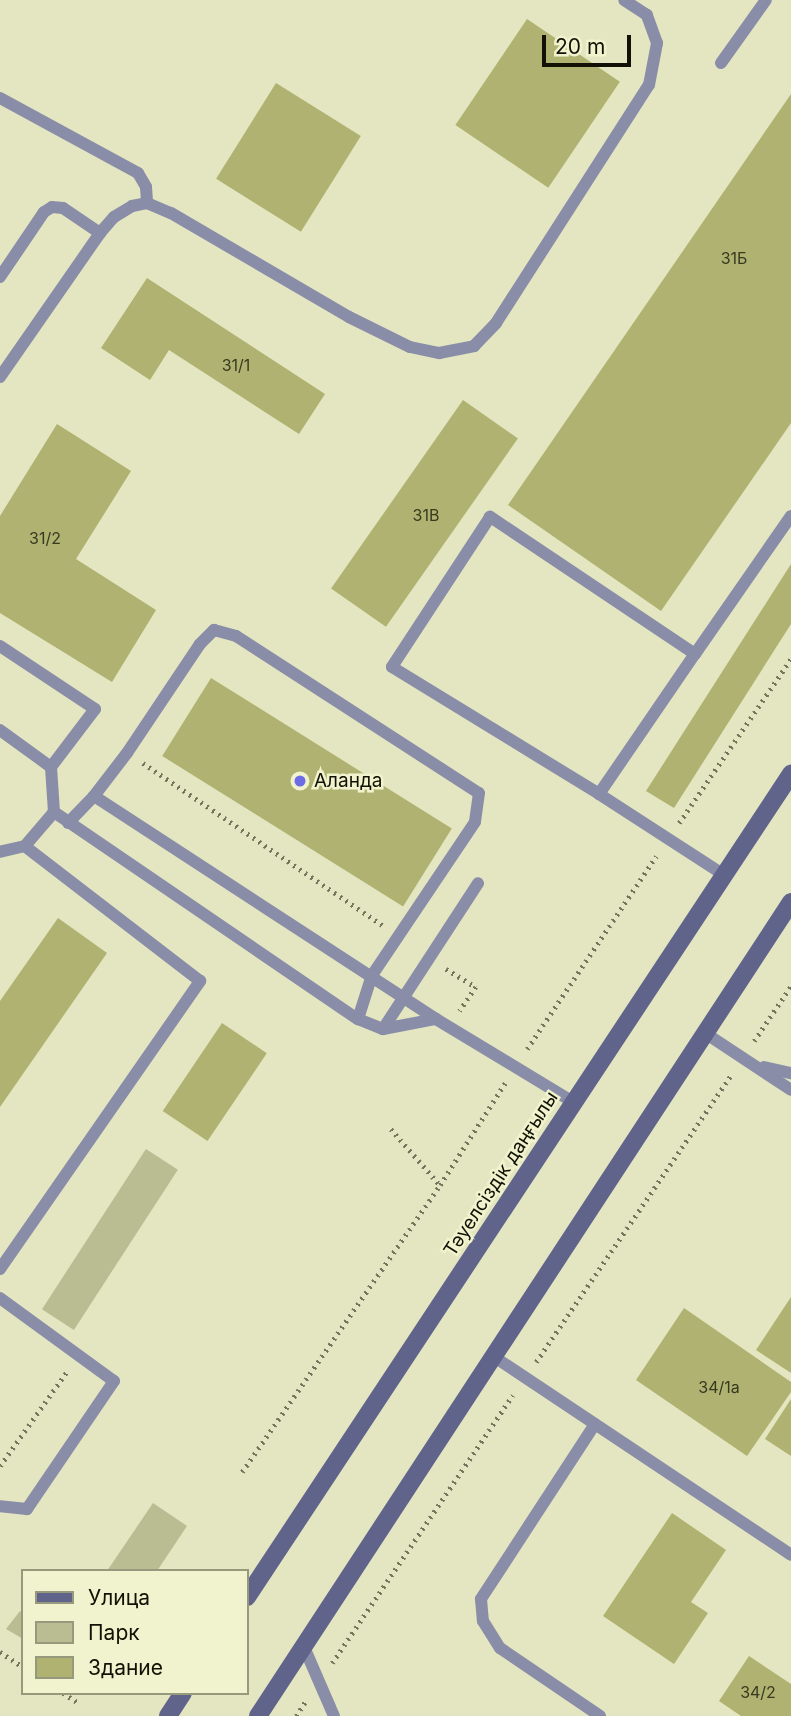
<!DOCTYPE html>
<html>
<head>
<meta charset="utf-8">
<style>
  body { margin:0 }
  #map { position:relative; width:791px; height:1716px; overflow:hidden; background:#e3e6c0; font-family:Inter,sans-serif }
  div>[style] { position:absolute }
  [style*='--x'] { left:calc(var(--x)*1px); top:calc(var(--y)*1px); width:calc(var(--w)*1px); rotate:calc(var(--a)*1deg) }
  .green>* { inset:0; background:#babd92; transform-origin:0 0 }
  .building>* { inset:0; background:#afb270; transform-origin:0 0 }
  .path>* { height:4.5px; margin-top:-2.25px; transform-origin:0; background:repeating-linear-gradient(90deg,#73755c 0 2px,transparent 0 7px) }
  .lane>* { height:12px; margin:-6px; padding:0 6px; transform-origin:6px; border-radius:6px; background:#8a8da8 }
  .secondary>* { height:18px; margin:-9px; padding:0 9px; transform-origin:9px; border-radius:9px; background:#61648a }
  .dots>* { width:19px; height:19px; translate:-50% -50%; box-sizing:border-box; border:4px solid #f0f3cd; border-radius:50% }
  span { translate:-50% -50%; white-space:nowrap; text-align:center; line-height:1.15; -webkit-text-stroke:5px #f0f3cd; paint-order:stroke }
  .number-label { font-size:16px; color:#383a20 }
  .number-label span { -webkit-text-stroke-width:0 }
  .poi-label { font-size:19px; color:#111205 }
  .left { translate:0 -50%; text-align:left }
  .street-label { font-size:19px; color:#111205 }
  .legend { position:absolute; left:21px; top:1569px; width:228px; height:126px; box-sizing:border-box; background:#f0f3cd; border:2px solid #97997d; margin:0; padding:9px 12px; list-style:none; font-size:21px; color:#111205 }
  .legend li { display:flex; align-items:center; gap:14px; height:35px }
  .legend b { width:35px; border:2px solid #97997d }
  .scale { position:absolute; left:542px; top:35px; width:89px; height:32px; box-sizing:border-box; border:4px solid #111205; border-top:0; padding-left:9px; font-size:21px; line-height:24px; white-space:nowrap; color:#111205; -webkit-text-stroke:5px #f0f3cd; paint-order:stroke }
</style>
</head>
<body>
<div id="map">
  <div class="green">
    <div style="left:146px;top:1149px;width:38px;height:191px;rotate:33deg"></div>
    <div style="clip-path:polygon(153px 1503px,187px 1526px,157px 1571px,107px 1571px)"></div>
    <div style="clip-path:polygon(20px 1611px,23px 1614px,23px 1639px,6px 1629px)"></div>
  </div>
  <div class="building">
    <div style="left:527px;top:19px;width:112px;height:128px;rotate:34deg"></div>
    <div style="left:276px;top:83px;width:100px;height:113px;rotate:32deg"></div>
    <div style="clip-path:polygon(791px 94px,791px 423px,661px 611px,508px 505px)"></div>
    <div style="clip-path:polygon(147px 278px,325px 394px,299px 434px,169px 350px,150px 380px,101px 348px)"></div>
    <div style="left:463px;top:400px;width:67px;height:230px;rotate:35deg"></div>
    <div style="clip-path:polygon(57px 424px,131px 471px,76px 559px,156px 610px,112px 682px,0 613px,0 516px)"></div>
    <div style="clip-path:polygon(791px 564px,791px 624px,674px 808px,646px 791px)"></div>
    <div style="left:211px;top:678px;width:284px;height:92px;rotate:32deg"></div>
    <div style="clip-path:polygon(58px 918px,107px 953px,0 1107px,0 1001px)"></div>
    <div style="left:222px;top:1023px;width:54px;height:106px;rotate:34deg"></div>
    <div style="clip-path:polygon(791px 1297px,791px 1373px,756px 1350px)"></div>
    <div style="clip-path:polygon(684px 1308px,791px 1382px,791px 1392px,747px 1456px,636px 1380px)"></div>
    <div style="clip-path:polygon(791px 1399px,791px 1456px,765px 1439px)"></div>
    <div style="clip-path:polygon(672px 1513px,726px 1550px,691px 1602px,708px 1613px,674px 1664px,603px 1616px)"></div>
    <div style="clip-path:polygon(749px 1656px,791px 1684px,791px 1716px,741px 1716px,719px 1701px)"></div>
  </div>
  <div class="path">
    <div style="--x:143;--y:763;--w:289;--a:34.1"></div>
    <div style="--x:679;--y:823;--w:199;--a:-55.7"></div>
    <div style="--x:446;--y:969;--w:35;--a:31"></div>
    <div style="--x:476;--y:987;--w:29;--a:124"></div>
    <div style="--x:754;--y:1041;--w:66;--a:-56.1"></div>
    <div style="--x:527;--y:1049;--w:232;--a:-56.2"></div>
    <div style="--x:391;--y:1129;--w:74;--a:48.8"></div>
    <div style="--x:536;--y:1362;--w:348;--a:-55.8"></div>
    <div style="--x:0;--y:1466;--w:118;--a:-54.7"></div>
    <div style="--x:242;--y:1472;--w:349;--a:-55.4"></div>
    <div style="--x:440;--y:1185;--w:121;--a:-57.5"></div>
    <div style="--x:0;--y:1652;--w:27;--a:33"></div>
    <div style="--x:332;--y:1663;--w:323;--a:-56"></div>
    <div style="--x:63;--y:1693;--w:17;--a:33"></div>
    <div style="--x:296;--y:1716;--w:17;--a:-57"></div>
  </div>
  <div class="lane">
    <div style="--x:721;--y:63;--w:77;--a:-54.5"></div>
    <div style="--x:0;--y:98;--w:157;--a:28.5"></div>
    <div style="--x:138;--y:173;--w:16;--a:60"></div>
    <div style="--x:146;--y:187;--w:16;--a:86"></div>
    <div style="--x:0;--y:277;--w:78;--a:-55.9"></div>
    <div style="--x:44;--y:212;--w:9;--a:-32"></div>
    <div style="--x:52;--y:207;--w:11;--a:5"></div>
    <div style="--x:63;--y:208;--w:45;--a:34"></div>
    <div style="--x:0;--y:377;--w:175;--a:-55.2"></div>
    <div style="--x:100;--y:233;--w:21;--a:-49"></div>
    <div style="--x:114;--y:217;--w:21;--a:-31"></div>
    <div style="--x:132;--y:206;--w:15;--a:-11"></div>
    <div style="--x:147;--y:203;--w:26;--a:23"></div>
    <div style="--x:171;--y:213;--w:206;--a:30.3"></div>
    <div style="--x:349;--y:317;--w:68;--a:26.2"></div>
    <div style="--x:410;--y:347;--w:30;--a:12"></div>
    <div style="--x:439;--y:353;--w:36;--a:-11"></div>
    <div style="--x:474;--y:346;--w:32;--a:-46"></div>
    <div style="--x:496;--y:323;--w:283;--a:-57.3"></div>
    <div style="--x:649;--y:85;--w:43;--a:-79.2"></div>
    <div style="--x:657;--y:43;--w:30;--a:-110"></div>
    <div style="--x:647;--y:15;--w:27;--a:-147"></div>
    <div style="--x:0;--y:646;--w:114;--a:33.6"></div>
    <div style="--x:95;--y:709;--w:73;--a:127.2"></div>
    <div style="--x:51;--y:767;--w:45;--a:86.2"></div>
    <div style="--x:54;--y:812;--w:45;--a:130.5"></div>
    <div style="--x:25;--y:846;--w:26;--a:167"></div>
    <div style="--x:695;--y:654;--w:247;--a:-146.2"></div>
    <div style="--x:490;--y:517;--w:179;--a:123.2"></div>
    <div style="--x:392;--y:667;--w:243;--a:31.5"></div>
    <div style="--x:599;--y:794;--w:170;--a:-55.6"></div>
    <div style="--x:695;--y:654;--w:168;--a:-55.2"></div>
    <div style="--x:0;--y:730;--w:63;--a:36"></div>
    <div style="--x:599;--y:794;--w:149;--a:32.9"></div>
    <div style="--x:94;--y:796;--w:408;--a:33.1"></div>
    <div style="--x:436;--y:1019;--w:160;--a:31.2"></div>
    <div style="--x:54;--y:812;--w:368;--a:34.3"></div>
    <div style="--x:358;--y:1019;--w:27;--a:22"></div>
    <div style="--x:383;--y:1029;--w:54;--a:-10.7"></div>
    <div style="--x:68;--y:823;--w:37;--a:-46"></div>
    <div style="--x:94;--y:796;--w:54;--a:-52.5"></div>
    <div style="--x:127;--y:753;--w:131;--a:-56.2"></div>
    <div style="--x:200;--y:644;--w:20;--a:-45"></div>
    <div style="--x:214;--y:630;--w:23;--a:15"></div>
    <div style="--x:236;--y:636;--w:289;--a:32.9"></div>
    <div style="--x:479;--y:793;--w:29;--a:98"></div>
    <div style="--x:475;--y:822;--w:184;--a:123.9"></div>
    <div style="--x:372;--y:975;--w:46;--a:107.7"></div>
    <div style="--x:383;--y:1029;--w:174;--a:-56.9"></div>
    <div style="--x:705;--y:1033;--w:103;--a:33.5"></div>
    <div style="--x:764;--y:1067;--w:28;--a:13"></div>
    <div style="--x:0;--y:1269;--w:351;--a:-55.2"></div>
    <div style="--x:200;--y:981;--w:221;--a:-142.4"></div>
    <div style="--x:0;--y:1298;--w:141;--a:36.1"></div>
    <div style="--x:114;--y:1381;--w:155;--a:124.2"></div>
    <div style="--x:27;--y:1509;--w:27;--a:-174"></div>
    <div style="--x:493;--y:1356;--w:358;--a:33.7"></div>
    <div style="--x:595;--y:1424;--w:209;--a:123.1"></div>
    <div style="--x:481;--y:1599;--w:22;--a:85"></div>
    <div style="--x:483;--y:1621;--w:32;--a:58"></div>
    <div style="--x:500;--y:1648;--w:121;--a:34.2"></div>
    <div style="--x:304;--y:1647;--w:75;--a:66.5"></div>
  </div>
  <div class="secondary">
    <div style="--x:247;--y:1597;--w:987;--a:-56.54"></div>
    <div style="--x:168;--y:1716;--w:27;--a:-57"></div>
    <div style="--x:258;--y:1716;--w:973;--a:-56.78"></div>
  </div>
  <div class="dots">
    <div style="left:300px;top:781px;background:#6c6ce6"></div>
  </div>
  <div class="number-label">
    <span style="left:734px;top:258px">31Б</span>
    <span style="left:236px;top:365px">31/1</span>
    <span style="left:426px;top:515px">31В</span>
    <span style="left:45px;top:538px">31/2</span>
    <span style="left:719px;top:1387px">34/1а</span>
    <span style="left:758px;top:1692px">34/2</span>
  </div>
  <div class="poi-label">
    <span class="left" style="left:314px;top:781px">Аланда</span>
  </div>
  <div class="street-label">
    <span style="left:501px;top:1174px;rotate:-57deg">Тәуелсіздік даңғылы</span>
  </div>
  <ul class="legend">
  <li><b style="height:9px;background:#61648a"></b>Улица</li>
  <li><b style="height:19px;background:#babd92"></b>Парк</li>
  <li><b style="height:19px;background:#afb270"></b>Здание</li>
  </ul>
  <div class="scale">20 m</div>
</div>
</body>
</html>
